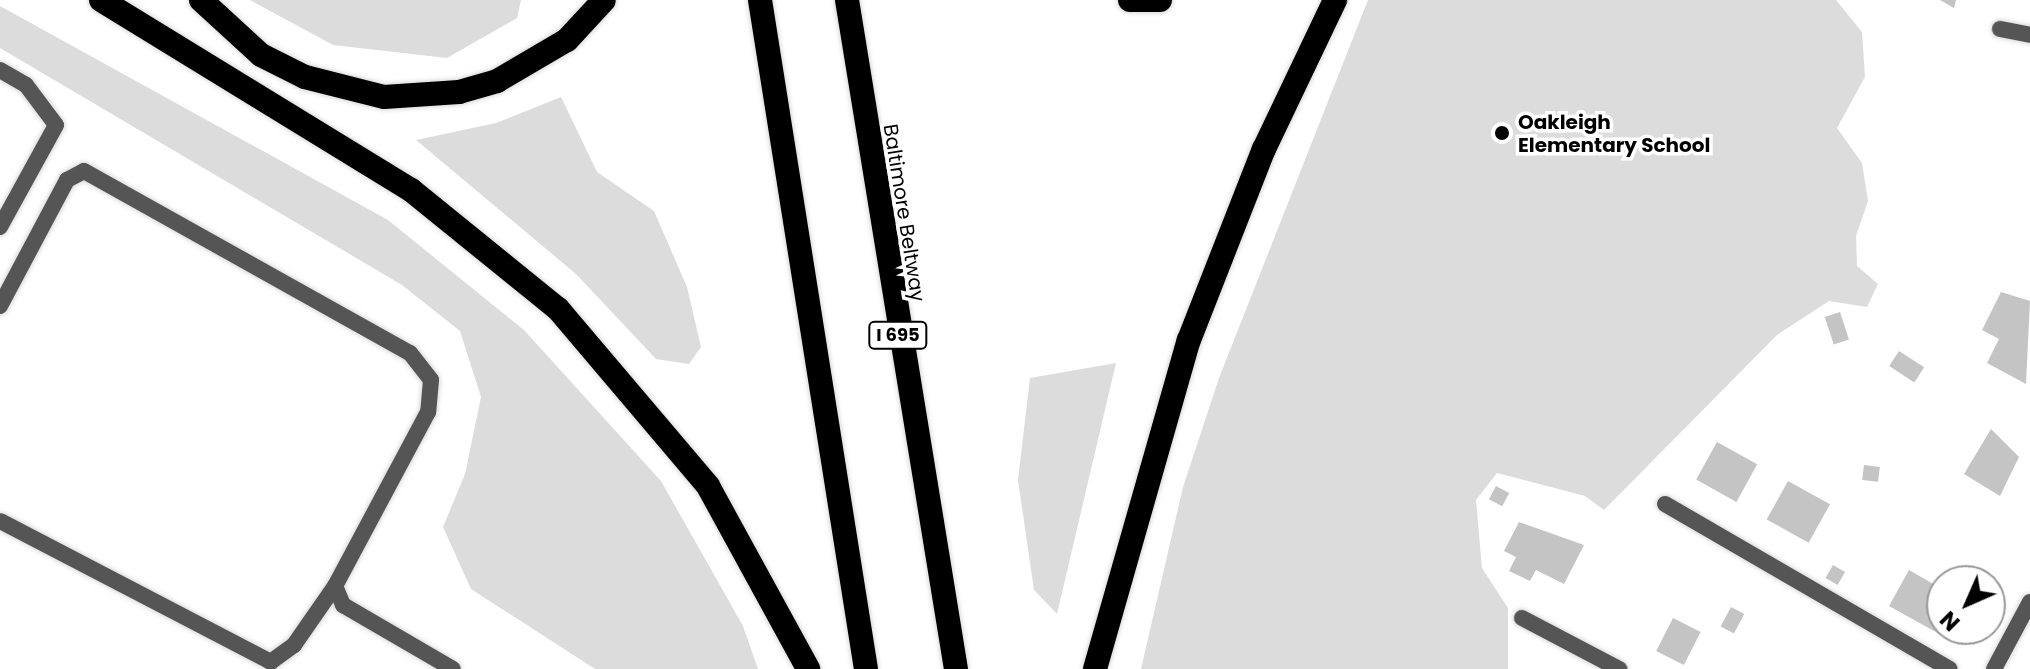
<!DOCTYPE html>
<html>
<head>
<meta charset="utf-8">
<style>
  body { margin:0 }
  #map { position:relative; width:2030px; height:669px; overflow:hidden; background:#fff; font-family:Poppins,sans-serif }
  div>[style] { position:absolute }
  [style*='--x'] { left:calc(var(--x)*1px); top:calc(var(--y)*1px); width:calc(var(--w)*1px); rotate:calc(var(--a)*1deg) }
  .green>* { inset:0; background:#dcdcdc }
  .building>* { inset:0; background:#c4c4c4; transform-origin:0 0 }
  .roads { filter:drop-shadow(0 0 2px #dbdbdb) drop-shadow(0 0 2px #dbdbdb) }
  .service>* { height:16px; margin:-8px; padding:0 8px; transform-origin:8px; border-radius:8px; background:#555 }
  .minor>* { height:16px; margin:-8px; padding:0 8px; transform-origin:8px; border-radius:8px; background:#555 }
  .motorway>* { height:24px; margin:-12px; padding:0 12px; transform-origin:12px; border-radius:12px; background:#000 }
  .dots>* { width:22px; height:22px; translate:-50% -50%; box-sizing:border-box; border:4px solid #fff; border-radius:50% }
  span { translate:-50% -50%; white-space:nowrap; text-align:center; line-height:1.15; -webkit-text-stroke:7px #fff; paint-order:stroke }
  .shield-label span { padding:2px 6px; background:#fff; border:2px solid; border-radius:6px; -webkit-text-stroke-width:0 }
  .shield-label { font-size:18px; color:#000; font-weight:700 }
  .poi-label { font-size:20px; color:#000; font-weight:700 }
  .left { translate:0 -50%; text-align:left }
  .street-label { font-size:20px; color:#000 }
  .north { position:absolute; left:1926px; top:565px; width:80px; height:80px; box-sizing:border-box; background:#fff; border:2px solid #999; border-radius:50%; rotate:225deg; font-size:22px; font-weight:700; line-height:32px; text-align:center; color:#000 }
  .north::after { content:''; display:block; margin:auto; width:28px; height:36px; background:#000; clip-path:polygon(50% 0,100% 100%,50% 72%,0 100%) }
</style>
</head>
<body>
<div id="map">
  <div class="green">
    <div style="clip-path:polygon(250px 0,521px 0,517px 18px,447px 58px,333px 45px)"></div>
    <div style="clip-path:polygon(1368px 0,1836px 0,1862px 32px,1865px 77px,1837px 128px,1862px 163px,1868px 201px,1856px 236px,1857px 266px,1878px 284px,1867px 307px,1829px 301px,1777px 335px,1604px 510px,1585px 496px,1497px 473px,1476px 500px,1482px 568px,1508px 608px,1508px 669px,1141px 669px,1183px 487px,1219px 378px)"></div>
    <div style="clip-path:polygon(0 6px,388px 220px,524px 330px,661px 481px,743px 626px,758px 669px,595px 669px,471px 589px,443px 527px,465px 474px,481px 397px,460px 331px,402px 285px,0 48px)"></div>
    <div style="clip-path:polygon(561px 97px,597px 172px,654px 211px,687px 287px,701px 347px,689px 364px,656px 359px,576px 274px,416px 140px,496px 123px)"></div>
    <div style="clip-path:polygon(1116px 363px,1057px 614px,1034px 590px,1018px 480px,1030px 378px)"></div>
  </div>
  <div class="building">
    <div style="clip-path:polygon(1940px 0,1956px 0,1954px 8px)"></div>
    <div style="clip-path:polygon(2001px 292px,2030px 301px,2026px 384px,1987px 363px,1999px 339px,1982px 330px)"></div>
    <div style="left:1840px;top:312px;width:29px;height:16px;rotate:72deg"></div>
    <div style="left:1899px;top:351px;width:30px;height:18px;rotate:33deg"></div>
    <div style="clip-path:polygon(1991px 429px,2019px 457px,2000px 496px,1964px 474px)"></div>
    <div style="left:1717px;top:442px;width:46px;height:43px;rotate:29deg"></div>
    <div style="left:1864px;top:465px;width:16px;height:15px;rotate:7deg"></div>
    <div style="left:1788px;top:481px;width:48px;height:44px;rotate:29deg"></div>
    <div style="left:1496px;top:486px;width:15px;height:15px;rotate:28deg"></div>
    <div style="clip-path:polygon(1519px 522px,1584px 545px,1564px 584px,1536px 570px,1530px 581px,1509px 571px,1516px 557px,1504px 551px)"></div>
    <div style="left:1833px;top:565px;width:14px;height:15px;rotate:30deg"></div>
    <div style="clip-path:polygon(1909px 570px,1942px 589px,1943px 636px,1889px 606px)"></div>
    <div style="left:1731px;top:607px;width:15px;height:22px;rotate:28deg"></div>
    <div style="left:1673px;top:618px;width:31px;height:37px;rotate:27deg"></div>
  </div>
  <div class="roads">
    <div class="service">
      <div style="--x:2000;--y:29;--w:31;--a:11"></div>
      <div style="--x:0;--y:70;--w:30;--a:30"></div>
      <div style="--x:26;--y:85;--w:50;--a:53.1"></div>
      <div style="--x:0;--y:306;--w:143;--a:-62"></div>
      <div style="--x:67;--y:180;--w:19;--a:-28"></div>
      <div style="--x:84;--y:171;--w:373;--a:29.2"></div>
      <div style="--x:410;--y:353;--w:34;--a:52"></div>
      <div style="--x:431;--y:380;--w:32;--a:95"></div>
      <div style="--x:428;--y:412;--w:197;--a:118.1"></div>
      <div style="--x:335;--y:586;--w:72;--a:124.8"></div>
      <div style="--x:294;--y:645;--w:29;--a:144"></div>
      <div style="--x:271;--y:662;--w:305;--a:-152.5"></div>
      <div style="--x:1665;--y:504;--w:329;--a:30.1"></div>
      <div style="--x:335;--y:586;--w:21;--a:67"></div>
      <div style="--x:343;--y:605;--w:127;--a:30.2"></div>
      <div style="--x:1522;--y:618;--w:110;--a:27.7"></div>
    </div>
    <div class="minor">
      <div style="--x:0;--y:227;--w:116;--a:-61.2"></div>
      <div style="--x:1994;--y:669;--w:76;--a:-61.8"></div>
    </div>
    <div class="motorway">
      <div style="--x:101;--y:0;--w:364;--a:31.5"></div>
      <div style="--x:411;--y:190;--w:189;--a:39"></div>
      <div style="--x:558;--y:309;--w:232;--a:49.7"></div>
      <div style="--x:708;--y:486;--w:209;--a:61.3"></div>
      <div style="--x:201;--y:0;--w:81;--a:42.5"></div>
      <div style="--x:261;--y:55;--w:49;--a:26.6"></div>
      <div style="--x:305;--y:77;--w:81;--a:14.2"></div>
      <div style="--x:384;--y:97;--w:75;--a:-3.8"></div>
      <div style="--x:459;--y:92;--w:40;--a:-16"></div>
      <div style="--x:497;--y:81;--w:81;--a:-30.4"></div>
      <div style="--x:567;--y:40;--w:54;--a:-47.2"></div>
      <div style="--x:760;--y:0;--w:677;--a:81"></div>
      <div style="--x:847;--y:0;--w:678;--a:80.75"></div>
      <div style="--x:1130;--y:0;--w:30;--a:0"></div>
      <div style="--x:1095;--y:669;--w:342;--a:-74.1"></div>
      <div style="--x:1189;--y:340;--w:205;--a:-68.6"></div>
      <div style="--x:1264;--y:149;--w:165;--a:-64.5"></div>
    </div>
  </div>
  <div class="dots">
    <div style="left:1502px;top:133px;background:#000"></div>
  </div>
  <div class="shield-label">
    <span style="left:898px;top:335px">I 695</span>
  </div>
  <div class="poi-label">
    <span class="left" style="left:1518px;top:134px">Oakleigh<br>Elementary School</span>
  </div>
  <div class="street-label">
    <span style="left:904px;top:213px;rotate:81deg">Baltimore Beltway</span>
  </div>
  <div class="north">N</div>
</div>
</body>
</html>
